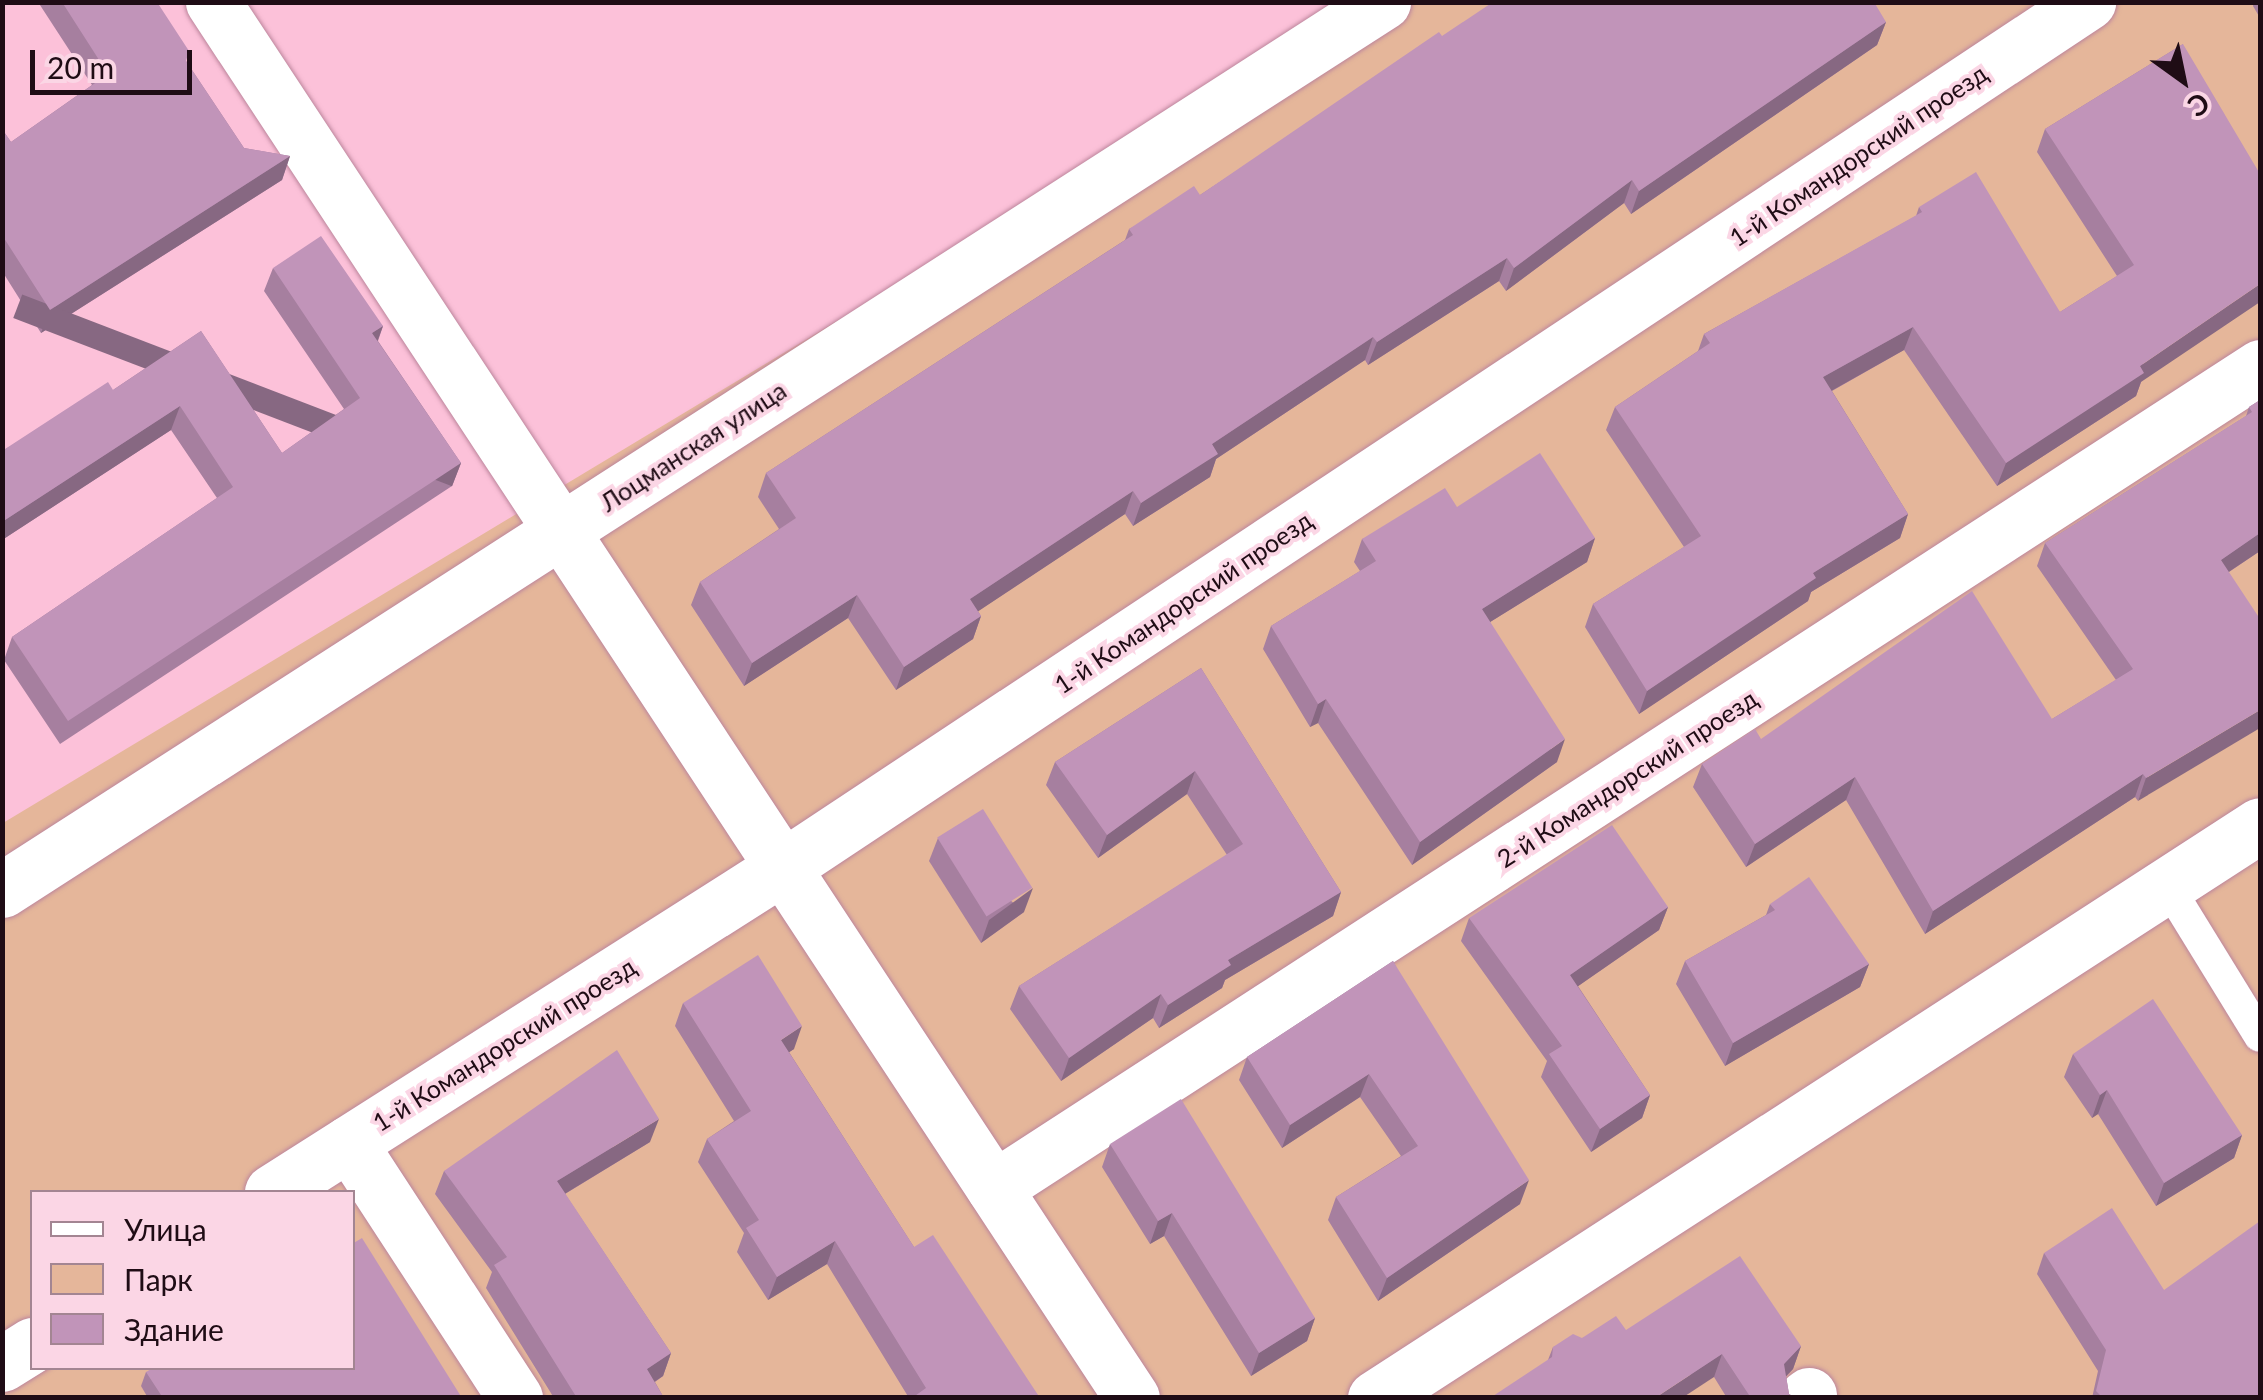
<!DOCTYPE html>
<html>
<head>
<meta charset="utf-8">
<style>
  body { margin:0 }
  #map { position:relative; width:2263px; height:1400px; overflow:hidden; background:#fcc1d9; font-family:Lato,sans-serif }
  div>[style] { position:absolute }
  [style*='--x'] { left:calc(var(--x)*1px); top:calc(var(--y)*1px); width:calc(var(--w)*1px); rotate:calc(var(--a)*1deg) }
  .green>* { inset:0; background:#e5b69a }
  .roads { filter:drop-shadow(0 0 2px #bc859c) drop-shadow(0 0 2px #bc859c) }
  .lane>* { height:32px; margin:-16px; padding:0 16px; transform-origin:16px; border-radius:16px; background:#fff }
  .street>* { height:55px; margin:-27.5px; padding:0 27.5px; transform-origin:27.5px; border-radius:27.5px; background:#fff }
  .wall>* { inset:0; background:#a67f9f }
  .shaded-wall>* { inset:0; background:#876882; transform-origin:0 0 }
  .building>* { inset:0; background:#c194b9; transform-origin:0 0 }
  span { translate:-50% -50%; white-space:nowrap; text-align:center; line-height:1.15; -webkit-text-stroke:8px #fbd6e5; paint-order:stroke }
  .street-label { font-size:25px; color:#1f0c15 }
  .frame { position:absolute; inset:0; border:5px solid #1f0c15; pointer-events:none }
  .legend { position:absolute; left:30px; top:1190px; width:325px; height:180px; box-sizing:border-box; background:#fbd6e5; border:2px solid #a38592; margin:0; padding:12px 18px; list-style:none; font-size:30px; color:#1f0c15 }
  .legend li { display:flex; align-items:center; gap:20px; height:50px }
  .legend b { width:50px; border:2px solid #a38592 }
  .north { position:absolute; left:2133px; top:30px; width:100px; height:100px; -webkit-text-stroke:8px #fbd6e5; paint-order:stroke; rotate:147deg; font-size:28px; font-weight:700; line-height:40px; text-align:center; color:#1f0c15 }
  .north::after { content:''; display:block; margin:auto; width:35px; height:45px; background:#1f0c15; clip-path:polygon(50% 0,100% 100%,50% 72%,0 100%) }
  .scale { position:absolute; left:30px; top:50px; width:162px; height:45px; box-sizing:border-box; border:5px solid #1f0c15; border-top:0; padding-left:12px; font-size:30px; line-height:35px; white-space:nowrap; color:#1f0c15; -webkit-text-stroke:8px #fbd6e5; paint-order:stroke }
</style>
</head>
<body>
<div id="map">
  <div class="green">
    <div style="clip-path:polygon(evenodd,1365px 3px,2260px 3px,2260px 1397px,3px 1398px,3px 823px,1365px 3px,32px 1192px,352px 1192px,352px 1368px,32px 1368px,32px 1192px)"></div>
  </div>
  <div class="roads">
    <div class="lane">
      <div style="--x:2167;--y:885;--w:177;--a:58.4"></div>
    </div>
    <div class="street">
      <div style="--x:213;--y:2;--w:1671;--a:56.64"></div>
      <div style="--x:2;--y:890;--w:1642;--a:-32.74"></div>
      <div style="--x:349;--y:1143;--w:304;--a:56.9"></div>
      <div style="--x:994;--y:1188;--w:1509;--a:-32.96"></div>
      <div style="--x:272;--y:1192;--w:606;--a:-32.46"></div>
      <div style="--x:783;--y:867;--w:1566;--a:-33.54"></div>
      <div style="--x:2;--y:1364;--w:36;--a:-32"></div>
      <div style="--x:1375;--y:1398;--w:1054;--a:-32.92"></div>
      <div style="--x:1805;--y:1398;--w:5;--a:-37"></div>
    </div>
  </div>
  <div class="wall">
    <div style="clip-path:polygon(38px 2px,157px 2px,186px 61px,244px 148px,290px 156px,282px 180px,41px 333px,2px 271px,2px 129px,11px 142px,92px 85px)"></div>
    <div style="clip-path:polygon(2254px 2px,2260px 2px,2260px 18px,2253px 6px)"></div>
    <div style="clip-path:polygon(1886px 22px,1877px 45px,1631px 214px,1624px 203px,1506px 291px,1499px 281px,1368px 365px,1365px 360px,1216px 459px,1210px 477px,1133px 526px,1125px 514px,978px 611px,981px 616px,973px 639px,896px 690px,848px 618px,744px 686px,691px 605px,700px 582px,779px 529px,758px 497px,766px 473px,1125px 240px,1129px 229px,1200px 195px,1442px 36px)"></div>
    <div style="clip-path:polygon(2183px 44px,2141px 382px,2136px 396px,1997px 486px,1904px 350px,1832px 391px,1908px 514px,1900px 538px,1811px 592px,1808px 601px,1639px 714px,1585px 627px,1593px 604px,1684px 547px,1606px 430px,1615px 407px,1698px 351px,1704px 334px,1916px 216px,1919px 207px,2060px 312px,2117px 276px,2037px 152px,2045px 129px)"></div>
    <div style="clip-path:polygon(273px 268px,383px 326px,378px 341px,461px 463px,452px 486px,60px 744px,4px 660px,12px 637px,217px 498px,171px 430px,2px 540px,2px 451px,113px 390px,201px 331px,282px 453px,344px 409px,264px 291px)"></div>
    <div style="clip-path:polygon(2260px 400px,2260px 551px,2229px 572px,2138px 801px,2135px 797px,1925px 934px,1846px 800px,1746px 867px,1693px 787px,1702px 764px,1761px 739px,2052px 719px,2116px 680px,2037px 566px,2045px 543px,2246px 416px,2249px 407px)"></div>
    <div style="clip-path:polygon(1457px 507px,1595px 538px,1587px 562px,1490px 622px,1557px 762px,1412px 865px,1318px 723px,1310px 727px,1263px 649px,1271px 626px,1360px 571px,1354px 562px,1362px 539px)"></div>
    <div style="clip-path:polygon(1201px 668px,1341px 892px,1333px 916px,1225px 980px,1222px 988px,1159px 1028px,1153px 1018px,1061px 1081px,1010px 1009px,1019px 986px,1227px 855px,1187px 794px,1098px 858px,1046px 785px,1055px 762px)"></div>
    <div style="clip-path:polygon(938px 838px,1024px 912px,981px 943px,929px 861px)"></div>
    <div style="clip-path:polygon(1770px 904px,1869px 964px,1860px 987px,1725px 1066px,1676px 984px,1685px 961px,1766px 915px)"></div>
    <div style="clip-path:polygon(1668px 907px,1659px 930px,1578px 986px,1650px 1095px,1642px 1118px,1591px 1152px,1541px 1077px,1547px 1061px,1461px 941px,1469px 918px)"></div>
    <div style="clip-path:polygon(1393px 961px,1520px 1204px,1378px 1301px,1328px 1220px,1336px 1197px,1401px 1156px,1360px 1097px,1282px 1148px,1239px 1080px,1247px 1057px)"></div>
    <div style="clip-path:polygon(683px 1003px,794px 1049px,789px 1052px,914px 1247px,1040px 1398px,909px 1398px,827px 1264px,768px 1300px,737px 1252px,744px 1233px,698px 1162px,707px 1139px,734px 1121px,675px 1026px)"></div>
    <div style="clip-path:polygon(2073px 1054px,2242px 1135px,2234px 1158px,2156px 1206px,2098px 1114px,2092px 1118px,2064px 1077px)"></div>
    <div style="clip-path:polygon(650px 1142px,565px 1194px,671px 1353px,663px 1376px,655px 1382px,664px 1398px,554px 1398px,486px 1288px,492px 1272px,435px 1194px,444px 1171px)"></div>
    <div style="clip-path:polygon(1110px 1144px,1315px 1318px,1307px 1341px,1251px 1376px,1164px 1236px,1150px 1244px,1102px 1167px)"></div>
    <div style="clip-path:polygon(2044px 1253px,2164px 1290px,2260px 1398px,2092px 1398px,2098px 1371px,2037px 1274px)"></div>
    <div style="clip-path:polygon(1626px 1330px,1801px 1346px,1793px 1369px,1786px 1376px,1789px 1394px,1796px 1398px,1727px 1398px,1714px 1377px,1548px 1360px,1553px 1347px,1582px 1338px)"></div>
    <div style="clip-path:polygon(146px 1372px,462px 1398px,148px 1398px,141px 1386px)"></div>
  </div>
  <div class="shaded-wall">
    <div style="clip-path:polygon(1886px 22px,1877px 45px,1631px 214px,1639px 191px)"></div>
    <div style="clip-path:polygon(290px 156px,282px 180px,41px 333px,50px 310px)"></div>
    <div style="clip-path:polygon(1632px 180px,1624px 203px,1506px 291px,1514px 268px)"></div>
    <div style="clip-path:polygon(1507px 258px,1499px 281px,1368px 365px,1377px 342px)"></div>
    <div style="clip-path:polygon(2260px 284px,2260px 302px,2141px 382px,2136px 396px,1997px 486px,2006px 463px,2140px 366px)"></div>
    <div style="clip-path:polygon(383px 326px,374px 350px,372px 333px)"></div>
    <div style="clip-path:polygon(1913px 327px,1904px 350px,1815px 400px,1823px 377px)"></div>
    <div style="clip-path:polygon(1373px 337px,1365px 360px,1216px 459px,1210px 477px,1133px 526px,1141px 503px,1212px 444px)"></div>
    <div style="clip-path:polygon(180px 406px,171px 430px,2px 540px,2px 522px)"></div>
    <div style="left:461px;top:463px;width:25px;height:470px;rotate:111deg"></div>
    <div style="clip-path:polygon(1133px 491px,1125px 514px,962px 622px,970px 599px)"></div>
    <div style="clip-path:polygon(1908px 514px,1900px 538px,1811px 592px,1808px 601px,1639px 714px,1647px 691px,1813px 573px)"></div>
    <div style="clip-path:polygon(2260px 533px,2260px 551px,2212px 583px,2221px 560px)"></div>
    <div style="clip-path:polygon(1595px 538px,1587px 562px,1474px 632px,1482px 609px)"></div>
    <div style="clip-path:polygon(857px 595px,848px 618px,744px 686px,752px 663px)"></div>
    <div style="clip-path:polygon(981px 616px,973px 639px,896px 690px,904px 667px)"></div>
    <div style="clip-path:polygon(1326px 699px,1318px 723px,1310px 727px,1318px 704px)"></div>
    <div style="clip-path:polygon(2260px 710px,2260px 728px,2138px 801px,2146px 778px)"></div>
    <div style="clip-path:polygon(1565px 739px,1557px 762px,1412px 865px,1420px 842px)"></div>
    <div style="clip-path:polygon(1195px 771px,1187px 794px,1098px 858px,1107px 835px)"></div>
    <div style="clip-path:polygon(2143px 774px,2135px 797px,1925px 934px,1933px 911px)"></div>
    <div style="clip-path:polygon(1855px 777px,1846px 800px,1746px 867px,1755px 844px)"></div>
    <div style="clip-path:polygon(1033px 888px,1024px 912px,981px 943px,989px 920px)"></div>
    <div style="clip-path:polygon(1341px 892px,1333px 916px,1225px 980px,1222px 988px,1159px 1028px,1168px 1005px,1228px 960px)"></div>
    <div style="clip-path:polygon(1668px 907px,1659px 930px,1561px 998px,1570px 975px)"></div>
    <div style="clip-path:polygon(1869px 964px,1860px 987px,1725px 1066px,1733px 1043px)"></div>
    <div style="clip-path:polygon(1161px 994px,1153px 1018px,1061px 1081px,1069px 1058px)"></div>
    <div style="clip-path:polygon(802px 1026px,794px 1049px,773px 1063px,781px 1040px)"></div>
    <div style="clip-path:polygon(1369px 1074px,1360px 1097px,1282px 1148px,1290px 1125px)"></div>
    <div style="clip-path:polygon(2107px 1090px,2098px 1114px,2092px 1118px,2100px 1095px)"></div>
    <div style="clip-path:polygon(1650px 1095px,1642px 1118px,1591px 1152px,1600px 1129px)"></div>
    <div style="clip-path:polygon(659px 1119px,650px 1142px,548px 1204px,557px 1181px)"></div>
    <div style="clip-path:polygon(2242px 1135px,2234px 1158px,2156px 1206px,2164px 1183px)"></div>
    <div style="clip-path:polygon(1529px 1180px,1520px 1204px,1378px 1301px,1387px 1278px)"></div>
    <div style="clip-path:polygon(1172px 1213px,1164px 1236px,1150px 1244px,1158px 1221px)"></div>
    <div style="clip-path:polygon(835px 1241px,827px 1264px,768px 1300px,777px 1277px)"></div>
    <div style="clip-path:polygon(1315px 1318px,1307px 1341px,1251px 1376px,1259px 1353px)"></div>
    <div style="clip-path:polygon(1801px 1346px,1793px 1369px,1776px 1387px,1784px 1364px)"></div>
    <div style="clip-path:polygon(671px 1353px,663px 1376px,639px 1392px,647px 1369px)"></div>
    <div style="clip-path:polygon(1722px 1354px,1714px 1377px,1682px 1398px,1655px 1398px)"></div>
  </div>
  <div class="building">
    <div style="clip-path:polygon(62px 2px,157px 2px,189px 51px,186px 61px,244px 148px,290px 156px,50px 310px,2px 235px,2px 129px,11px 142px,108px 74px)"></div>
    <div style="clip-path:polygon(1493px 2px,1874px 2px,1886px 22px,1639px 191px,1632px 180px,1514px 268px,1507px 258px,1377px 342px,1373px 337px,1212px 444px,1218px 454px,1141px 503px,1133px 491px,970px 599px,981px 616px,904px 667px,857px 595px,752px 663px,700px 582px,796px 518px,766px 473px,1133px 235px,1129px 229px,1194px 186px,1200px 195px,1439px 32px,1442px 36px)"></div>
    <div style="clip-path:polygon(2183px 44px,2260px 174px,2260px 284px,2140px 366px,2144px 373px,2006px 463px,1913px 327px,1823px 377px,1908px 514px,1813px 573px,1816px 578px,1647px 691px,1593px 604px,1701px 536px,1615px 407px,1710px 343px,1704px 334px,1922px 212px,1919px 207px,1976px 172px,2060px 312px,2134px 265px,2045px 129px)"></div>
    <div style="clip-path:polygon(321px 236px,383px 326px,372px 333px,461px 463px,68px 721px,12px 637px,233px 487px,180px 406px,2px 522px,2px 451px,108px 382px,113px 390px,201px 331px,282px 453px,360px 398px,273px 268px)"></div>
    <div style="clip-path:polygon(2260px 400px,2260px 533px,2221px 560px,2260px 619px,2260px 710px,2146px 778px,2143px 774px,1933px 911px,1855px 777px,1755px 844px,1702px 764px,1755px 729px,1761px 739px,1972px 591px,2052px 719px,2133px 669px,2045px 543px,2252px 412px,2249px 407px)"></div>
    <div style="clip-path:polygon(1540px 453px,1595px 538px,1482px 609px,1565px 739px,1420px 842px,1326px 699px,1318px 704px,1271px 626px,1376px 561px,1362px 539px,1445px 488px,1457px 507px)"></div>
    <div style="clip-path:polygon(1201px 668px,1341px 892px,1228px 960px,1231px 965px,1168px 1005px,1161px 994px,1069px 1058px,1019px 986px,1243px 844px,1195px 771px,1107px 835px,1055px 762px)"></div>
    <div style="left:983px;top:809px;width:93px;height:54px;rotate:58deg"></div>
    <div style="clip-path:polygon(1612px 825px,1668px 907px,1570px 975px,1650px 1095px,1600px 1129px,1549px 1054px,1562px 1046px,1469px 918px)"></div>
    <div style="clip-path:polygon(1809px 877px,1869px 964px,1733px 1043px,1685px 961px,1775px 910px,1770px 904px)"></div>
    <div style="clip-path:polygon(758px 955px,802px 1026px,781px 1040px,914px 1247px,933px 1235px,1040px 1398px,912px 1398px,926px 1388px,835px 1241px,777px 1277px,746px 1228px,759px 1220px,707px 1139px,751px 1111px,683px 1003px)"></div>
    <div style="clip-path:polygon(1393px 961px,1529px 1180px,1387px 1278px,1336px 1197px,1418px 1146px,1369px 1074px,1290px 1125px,1247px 1057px)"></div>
    <div style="clip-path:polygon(2153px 999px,2242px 1135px,2164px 1183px,2107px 1090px,2100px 1095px,2073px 1054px)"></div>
    <div style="clip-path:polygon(617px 1050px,659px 1119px,557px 1181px,671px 1353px,647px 1369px,664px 1398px,577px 1398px,494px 1265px,507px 1257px,444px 1171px)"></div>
    <div style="clip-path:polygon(1181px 1099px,1315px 1318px,1259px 1353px,1172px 1213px,1158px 1221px,1110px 1144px)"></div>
    <div style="clip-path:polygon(2112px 1208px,2164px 1290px,2260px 1221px,2260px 1398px,2103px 1398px,2096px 1391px,2106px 1350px,2044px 1253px)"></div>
    <div style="clip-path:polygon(362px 1238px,462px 1398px,163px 1398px,146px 1372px,153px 1368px,352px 1368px,352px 1244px)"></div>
    <div style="clip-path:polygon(1740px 1256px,1801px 1346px,1784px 1364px,1789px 1394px,1796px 1398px,1751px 1398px,1722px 1354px,1655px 1398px,1490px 1398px,1552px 1357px,1553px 1347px,1573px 1334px,1582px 1338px,1616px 1316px,1626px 1330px)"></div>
  </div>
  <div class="street-label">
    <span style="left:1858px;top:155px;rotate:-34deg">1-й Командорский проезд</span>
    <span style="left:693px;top:446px;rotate:-33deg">Лоцманская улица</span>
    <span style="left:1183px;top:602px;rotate:-34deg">1-й Командорский проезд</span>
    <span style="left:1627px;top:778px;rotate:-33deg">2-й Командорский проезд</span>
    <span style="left:504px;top:1044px;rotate:-32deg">1-й Командорский проезд</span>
  </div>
  <div class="frame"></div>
  <ul class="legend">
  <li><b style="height:12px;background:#fff"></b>Улица</li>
  <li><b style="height:28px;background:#e5b69a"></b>Парк</li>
  <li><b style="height:28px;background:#c194b9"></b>Здание</li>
  </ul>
  <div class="north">С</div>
  <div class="scale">20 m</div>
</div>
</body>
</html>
